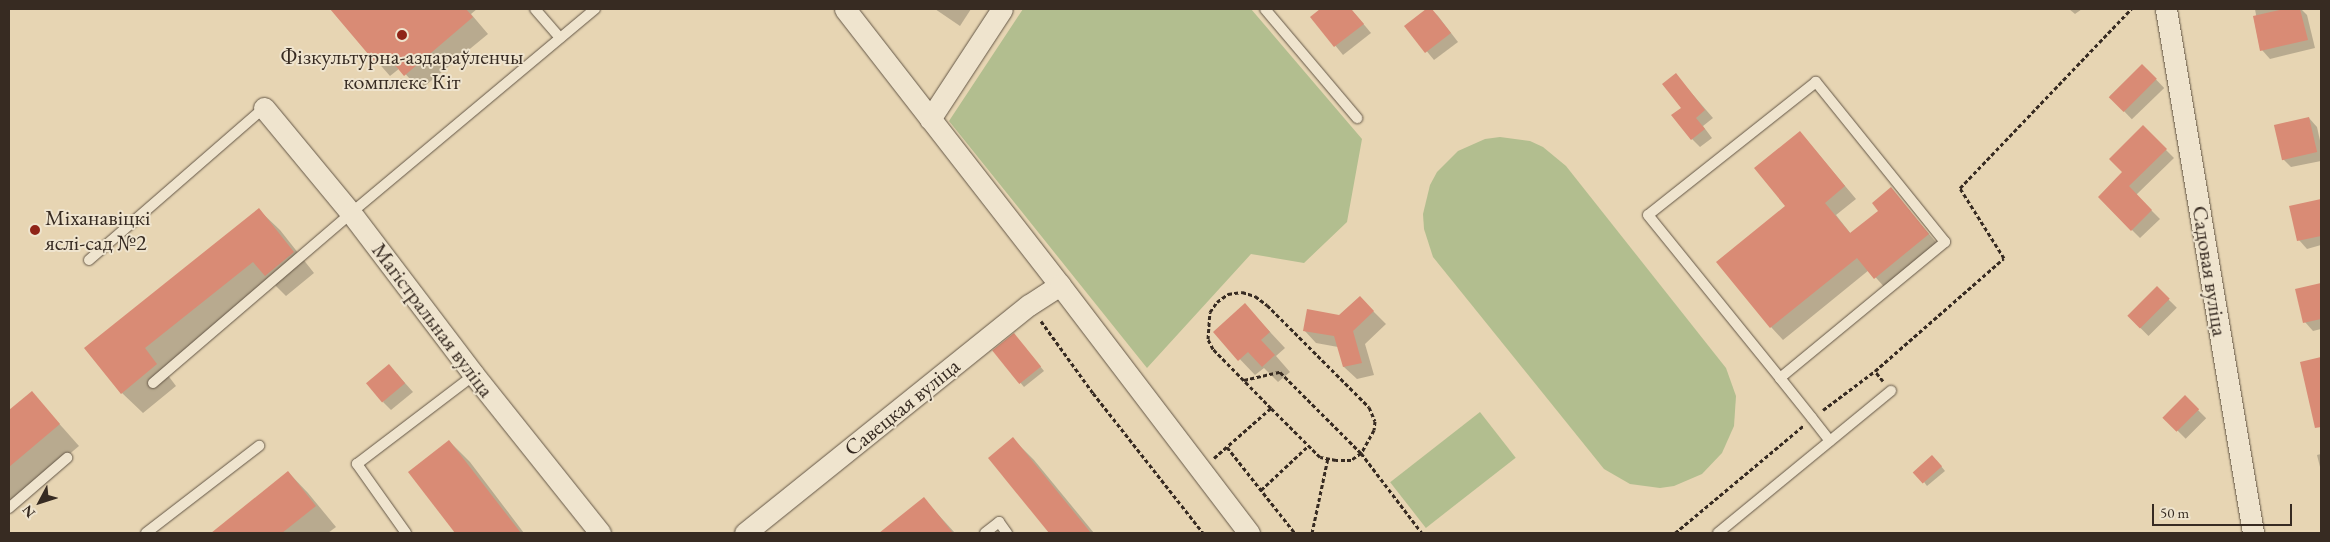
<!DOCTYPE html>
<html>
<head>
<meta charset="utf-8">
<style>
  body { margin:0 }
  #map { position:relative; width:2330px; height:542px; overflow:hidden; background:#e7d5b3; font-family:"EB Garamond",serif }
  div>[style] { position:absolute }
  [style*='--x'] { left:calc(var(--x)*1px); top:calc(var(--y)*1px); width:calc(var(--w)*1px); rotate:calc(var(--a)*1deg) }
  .green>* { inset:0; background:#b2be8f; transform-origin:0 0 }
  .shadow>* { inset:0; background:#0003; transform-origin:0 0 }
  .building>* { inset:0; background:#d98b75; transform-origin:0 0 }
  .path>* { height:3px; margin-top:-1.5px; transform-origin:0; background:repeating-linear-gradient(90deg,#372b22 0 4px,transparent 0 6.5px) }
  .roads { filter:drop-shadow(0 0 1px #635646) drop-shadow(0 0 1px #635646) }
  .lane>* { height:10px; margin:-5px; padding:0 5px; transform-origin:5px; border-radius:5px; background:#efe4ce }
  .street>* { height:21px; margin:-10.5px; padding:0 10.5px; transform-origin:10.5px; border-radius:10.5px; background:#efe4ce }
  .dots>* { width:14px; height:14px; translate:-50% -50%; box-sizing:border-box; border:2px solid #efe4ce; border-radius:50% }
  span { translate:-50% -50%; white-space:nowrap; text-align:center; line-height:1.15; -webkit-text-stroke:4px #efe4ce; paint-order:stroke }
  .poi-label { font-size:22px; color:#372b22 }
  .left { translate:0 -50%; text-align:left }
  .street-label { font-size:22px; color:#372b22 }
  .frame { position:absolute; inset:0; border:10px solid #372b22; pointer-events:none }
  .north { position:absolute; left:15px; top:477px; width:50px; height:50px; -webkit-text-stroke:4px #efe4ce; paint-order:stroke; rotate:230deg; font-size:14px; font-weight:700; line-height:20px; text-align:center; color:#372b22 }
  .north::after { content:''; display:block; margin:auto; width:18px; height:22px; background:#372b22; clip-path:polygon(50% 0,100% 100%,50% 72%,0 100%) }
  .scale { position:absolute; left:2152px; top:504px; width:140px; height:22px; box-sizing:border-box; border:2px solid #372b22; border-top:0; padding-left:6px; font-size:15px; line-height:18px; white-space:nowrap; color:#372b22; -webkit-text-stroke:4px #efe4ce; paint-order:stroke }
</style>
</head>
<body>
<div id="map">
  <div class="green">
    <div style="clip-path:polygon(1023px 9px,1251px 9px,1362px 139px,1347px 222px,1304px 263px,1251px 254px,1147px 368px,949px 121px)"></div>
    <div style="clip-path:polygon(1500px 137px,1530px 141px,1543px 147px,1566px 166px,1726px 368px,1736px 396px,1734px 426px,1722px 453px,1702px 474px,1674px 486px,1660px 488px,1630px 484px,1604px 469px,1433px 257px,1424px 229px,1423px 214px,1430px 185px,1437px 172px,1458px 151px,1485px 139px)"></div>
    <div style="left:1480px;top:412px;width:58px;height:114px;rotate:52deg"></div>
  </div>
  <div class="shadow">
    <div style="clip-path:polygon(331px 9px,477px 9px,471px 14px,488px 34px,420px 90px,400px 68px,390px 76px)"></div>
    <div style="clip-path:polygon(935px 9px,971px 9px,960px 26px)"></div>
    <div style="clip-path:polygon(1322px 9px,1351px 9px,1371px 33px,1343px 55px,1312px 17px)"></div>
    <div style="clip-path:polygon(1428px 9px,1431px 9px,1438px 16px,1458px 42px,1434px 60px,1406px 26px)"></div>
    <div style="clip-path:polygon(2069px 9px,2082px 9px,2075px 14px)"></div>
    <div style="clip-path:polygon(2255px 9px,2301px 9px,2307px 15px,2315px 48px,2270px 59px,2262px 50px)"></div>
    <div style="left:2142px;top:65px;width:32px;height:45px;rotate:46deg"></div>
    <div style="clip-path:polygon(1676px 75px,1713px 118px,1703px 126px,1712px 138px,1700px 147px,1692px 139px,1682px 108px)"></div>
    <div style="clip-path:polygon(2309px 118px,2317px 127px,2321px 145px,2321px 161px,2291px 167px,2283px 159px)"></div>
    <div style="clip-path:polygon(2143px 127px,2174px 158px,2136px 195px,2160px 219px,2140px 238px,2099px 197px,2124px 172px)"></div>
    <div style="clip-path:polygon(1800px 132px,1856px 199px,1836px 215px,1851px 234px,1879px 211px,1891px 189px,1940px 247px,1887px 290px,1869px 270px,1783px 340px,1771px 327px)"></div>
    <div style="clip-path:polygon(2321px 200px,2321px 245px,2307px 249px,2299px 240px,2291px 207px)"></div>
    <div style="clip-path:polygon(259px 210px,280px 230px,314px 273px,286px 296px,273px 283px,164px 370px,176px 386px,143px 413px,122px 393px,86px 348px)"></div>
    <div style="clip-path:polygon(2321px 284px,2321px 329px,2313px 331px,2305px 322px,2297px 290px)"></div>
    <div style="left:2157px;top:288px;width:28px;height:40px;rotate:45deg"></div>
    <div style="clip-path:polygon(1245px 305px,1285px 348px,1276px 356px,1290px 372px,1278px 382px,1264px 368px,1255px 375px,1214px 332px)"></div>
    <div style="clip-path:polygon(1372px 310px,1386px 324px,1365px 344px,1374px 375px,1357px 379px,1344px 367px,1338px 347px,1316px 343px,1304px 330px,1339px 317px)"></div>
    <div style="clip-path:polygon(1018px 339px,1044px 371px,1024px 387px,994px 351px)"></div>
    <div style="clip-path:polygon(2321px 359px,2321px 405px,2316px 406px,2316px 409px,2321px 408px,2320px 416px,2312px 408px,2302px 363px)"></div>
    <div style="clip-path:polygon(397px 374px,413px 392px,391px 410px,383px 402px)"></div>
    <div style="clip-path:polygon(32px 393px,79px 446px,9px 505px,9px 412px)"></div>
    <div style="left:2185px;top:397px;width:30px;height:29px;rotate:45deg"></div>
    <div style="clip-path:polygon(1013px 439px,1034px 460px,1094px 533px,1051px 533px,990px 458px)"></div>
    <div style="clip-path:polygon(449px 441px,470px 462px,524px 533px,452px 533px,455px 531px)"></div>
    <div style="clip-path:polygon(2321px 454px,2321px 471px,2317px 455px)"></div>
    <div style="clip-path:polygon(1936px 460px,1945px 471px,1927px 486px,1924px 482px)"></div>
    <div style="clip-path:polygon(288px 472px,308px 493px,336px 527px,328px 533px,213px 533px)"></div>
    <div style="clip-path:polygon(924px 499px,955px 533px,881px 533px)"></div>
  </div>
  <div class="building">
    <div style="clip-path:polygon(330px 9px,466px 9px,473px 17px,404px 76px,385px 53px,374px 61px)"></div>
    <div style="clip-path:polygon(1320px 9px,1351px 9px,1364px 24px,1334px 47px,1310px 17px)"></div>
    <div style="clip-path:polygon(1426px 9px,1432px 9px,1451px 33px,1425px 53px,1404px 26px)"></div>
    <div style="clip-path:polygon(2284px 9px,2300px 9px,2308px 40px,2260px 51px,2253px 16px)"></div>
    <div style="left:2142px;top:64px;width:21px;height:47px;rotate:45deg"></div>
    <div style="clip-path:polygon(1676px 73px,1705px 110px,1696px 118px,1705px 129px,1691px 140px,1671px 115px,1681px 108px,1662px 84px)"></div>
    <div style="left:2309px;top:117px;width:36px;height:36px;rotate:77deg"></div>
    <div style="clip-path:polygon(2143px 125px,2167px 149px,2129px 186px,2152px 210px,2131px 231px,2098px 197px,2122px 172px,2109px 159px)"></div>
    <div style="clip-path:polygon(1800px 131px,1845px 186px,1825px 203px,1850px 233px,1878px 211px,1872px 203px,1891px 187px,1929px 234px,1874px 279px,1857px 258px,1770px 328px,1716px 262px,1785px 206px,1754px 168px)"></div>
    <div style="clip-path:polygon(2321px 199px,2321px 236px,2297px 241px,2289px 206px)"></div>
    <div style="clip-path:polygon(259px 208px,294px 252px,265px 276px,253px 262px,145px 348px,157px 364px,121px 394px,84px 348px)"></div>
    <div style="clip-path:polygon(2321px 283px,2321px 319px,2303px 323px,2295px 289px)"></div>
    <div style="left:2157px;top:286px;width:18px;height:42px;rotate:45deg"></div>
    <div style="clip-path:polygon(1360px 296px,1374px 311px,1353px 331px,1362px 363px,1343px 367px,1334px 336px,1303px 331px,1307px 309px,1339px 315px)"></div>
    <div style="clip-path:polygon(1245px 303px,1270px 332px,1261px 340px,1275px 355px,1262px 367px,1248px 352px,1238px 361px,1213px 332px)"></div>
    <div style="left:1014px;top:333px;width:43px;height:28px;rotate:51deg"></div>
    <div style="clip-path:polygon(2321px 357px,2321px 427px,2315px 428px,2300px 362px)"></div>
    <div style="left:389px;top:364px;width:25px;height:30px;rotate:50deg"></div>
    <div style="clip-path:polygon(32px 391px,60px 424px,9px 467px,9px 410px)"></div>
    <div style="left:2185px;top:395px;width:20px;height:32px;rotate:45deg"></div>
    <div style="clip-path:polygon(1013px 437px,1091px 533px,1049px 533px,988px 458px)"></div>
    <div style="clip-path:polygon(449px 440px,521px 533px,455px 533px,408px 472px)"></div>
    <div style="left:1932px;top:455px;width:15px;height:26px;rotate:48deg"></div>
    <div style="clip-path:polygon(288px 471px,316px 506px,282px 533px,211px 533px)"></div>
    <div style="clip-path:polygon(924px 497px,953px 533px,879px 533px)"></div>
  </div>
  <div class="path">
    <div style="--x:1041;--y:321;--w:89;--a:54.2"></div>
    <div style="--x:1093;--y:393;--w:178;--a:51.8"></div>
    <div style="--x:1244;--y:380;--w:37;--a:-13"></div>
    <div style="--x:1280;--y:372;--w:115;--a:45"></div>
    <div style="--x:1361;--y:453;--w:101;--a:52.7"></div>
    <div style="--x:1883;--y:381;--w:13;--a:-129"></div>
    <div style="--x:1875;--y:371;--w:171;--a:-41.2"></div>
    <div style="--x:2004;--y:258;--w:83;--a:-122.2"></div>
    <div style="--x:1960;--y:188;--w:248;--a:-46.3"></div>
    <div style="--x:1823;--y:410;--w:65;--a:-36.9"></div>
    <div style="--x:1227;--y:447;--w:110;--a:51.7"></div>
    <div style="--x:1214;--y:458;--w:76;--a:-41.3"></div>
    <div style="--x:1271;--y:408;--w:83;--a:-134.5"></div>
    <div style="--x:1213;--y:349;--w:11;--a:-117"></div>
    <div style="--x:1208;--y:339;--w:27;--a:-86"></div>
    <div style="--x:1210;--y:312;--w:12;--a:-55"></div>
    <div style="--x:1217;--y:302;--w:14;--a:-36"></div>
    <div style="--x:1228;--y:294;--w:14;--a:-8"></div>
    <div style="--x:1242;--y:292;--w:14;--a:17"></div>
    <div style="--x:1255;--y:296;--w:15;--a:37"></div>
    <div style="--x:1267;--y:305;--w:144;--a:45"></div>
    <div style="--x:1369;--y:407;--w:15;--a:67"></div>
    <div style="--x:1375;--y:421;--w:9;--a:96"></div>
    <div style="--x:1374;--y:430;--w:26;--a:119"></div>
    <div style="--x:1361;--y:453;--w:12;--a:145"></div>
    <div style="--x:1351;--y:460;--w:15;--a:180"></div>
    <div style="--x:1336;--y:460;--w:16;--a:-169"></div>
    <div style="--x:1320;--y:457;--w:69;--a:-135"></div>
    <div style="--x:1261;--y:490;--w:64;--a:-43.1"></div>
    <div style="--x:1312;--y:533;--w:77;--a:-78"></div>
    <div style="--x:1675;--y:533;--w:167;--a:-39.9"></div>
  </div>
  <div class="roads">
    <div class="lane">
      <div style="--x:535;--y:9;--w:38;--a:49"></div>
      <div style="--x:1265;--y:9;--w:143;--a:49.8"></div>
      <div style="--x:89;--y:260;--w:232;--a:-41"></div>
      <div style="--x:1780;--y:378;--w:214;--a:-39.5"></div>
      <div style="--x:1945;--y:242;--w:206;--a:-128.9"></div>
      <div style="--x:1816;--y:82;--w:214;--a:141.6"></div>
      <div style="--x:1648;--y:215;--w:210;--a:51"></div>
      <div style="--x:1780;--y:378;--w:51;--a:51.3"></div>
      <div style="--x:1812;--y:418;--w:29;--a:52"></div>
      <div style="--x:153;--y:383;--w:261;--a:-40.6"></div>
      <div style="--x:351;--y:213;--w:318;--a:-39.9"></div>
      <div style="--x:9;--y:508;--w:77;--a:-40.8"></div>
      <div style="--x:146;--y:533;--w:143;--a:-37.6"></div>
      <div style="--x:406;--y:533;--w:85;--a:-125.4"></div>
      <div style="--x:357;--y:464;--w:147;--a:-37.3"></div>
      <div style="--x:985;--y:533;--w:18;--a:-38"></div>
      <div style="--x:999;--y:522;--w:14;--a:54"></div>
      <div style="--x:1718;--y:533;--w:224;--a:-39.4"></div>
    </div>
    <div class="street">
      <div style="--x:845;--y:9;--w:350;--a:52.1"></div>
      <div style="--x:2166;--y:9;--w:531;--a:80.57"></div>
      <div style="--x:264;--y:108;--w:136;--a:50.4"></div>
      <div style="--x:351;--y:213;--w:203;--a:52.8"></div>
      <div style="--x:474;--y:375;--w:202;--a:51.4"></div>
      <div style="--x:930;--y:119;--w:131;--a:-56.8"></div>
      <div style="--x:745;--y:533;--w:364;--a:-38.8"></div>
      <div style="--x:1029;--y:305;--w:37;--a:-33"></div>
      <div style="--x:1060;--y:285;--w:312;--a:52.7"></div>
    </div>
  </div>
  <div class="dots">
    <div style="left:402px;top:35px;background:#8f2418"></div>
    <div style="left:35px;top:230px;background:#8f2418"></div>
  </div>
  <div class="poi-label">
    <span style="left:402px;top:69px">Фізкультурна-аздараўленчы<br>комплекс Кіт</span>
    <span class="left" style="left:45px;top:230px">Міханавіцкі<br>яслі-сад №2</span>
  </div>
  <div class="street-label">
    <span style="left:2210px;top:271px;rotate:81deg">Садовая вуліца</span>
    <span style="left:433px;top:320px;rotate:53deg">Магістральная вуліца</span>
    <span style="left:902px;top:407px;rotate:-39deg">Савецкая вуліца</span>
  </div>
  <div class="frame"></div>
  <div class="north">N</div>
  <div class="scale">50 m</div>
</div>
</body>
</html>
